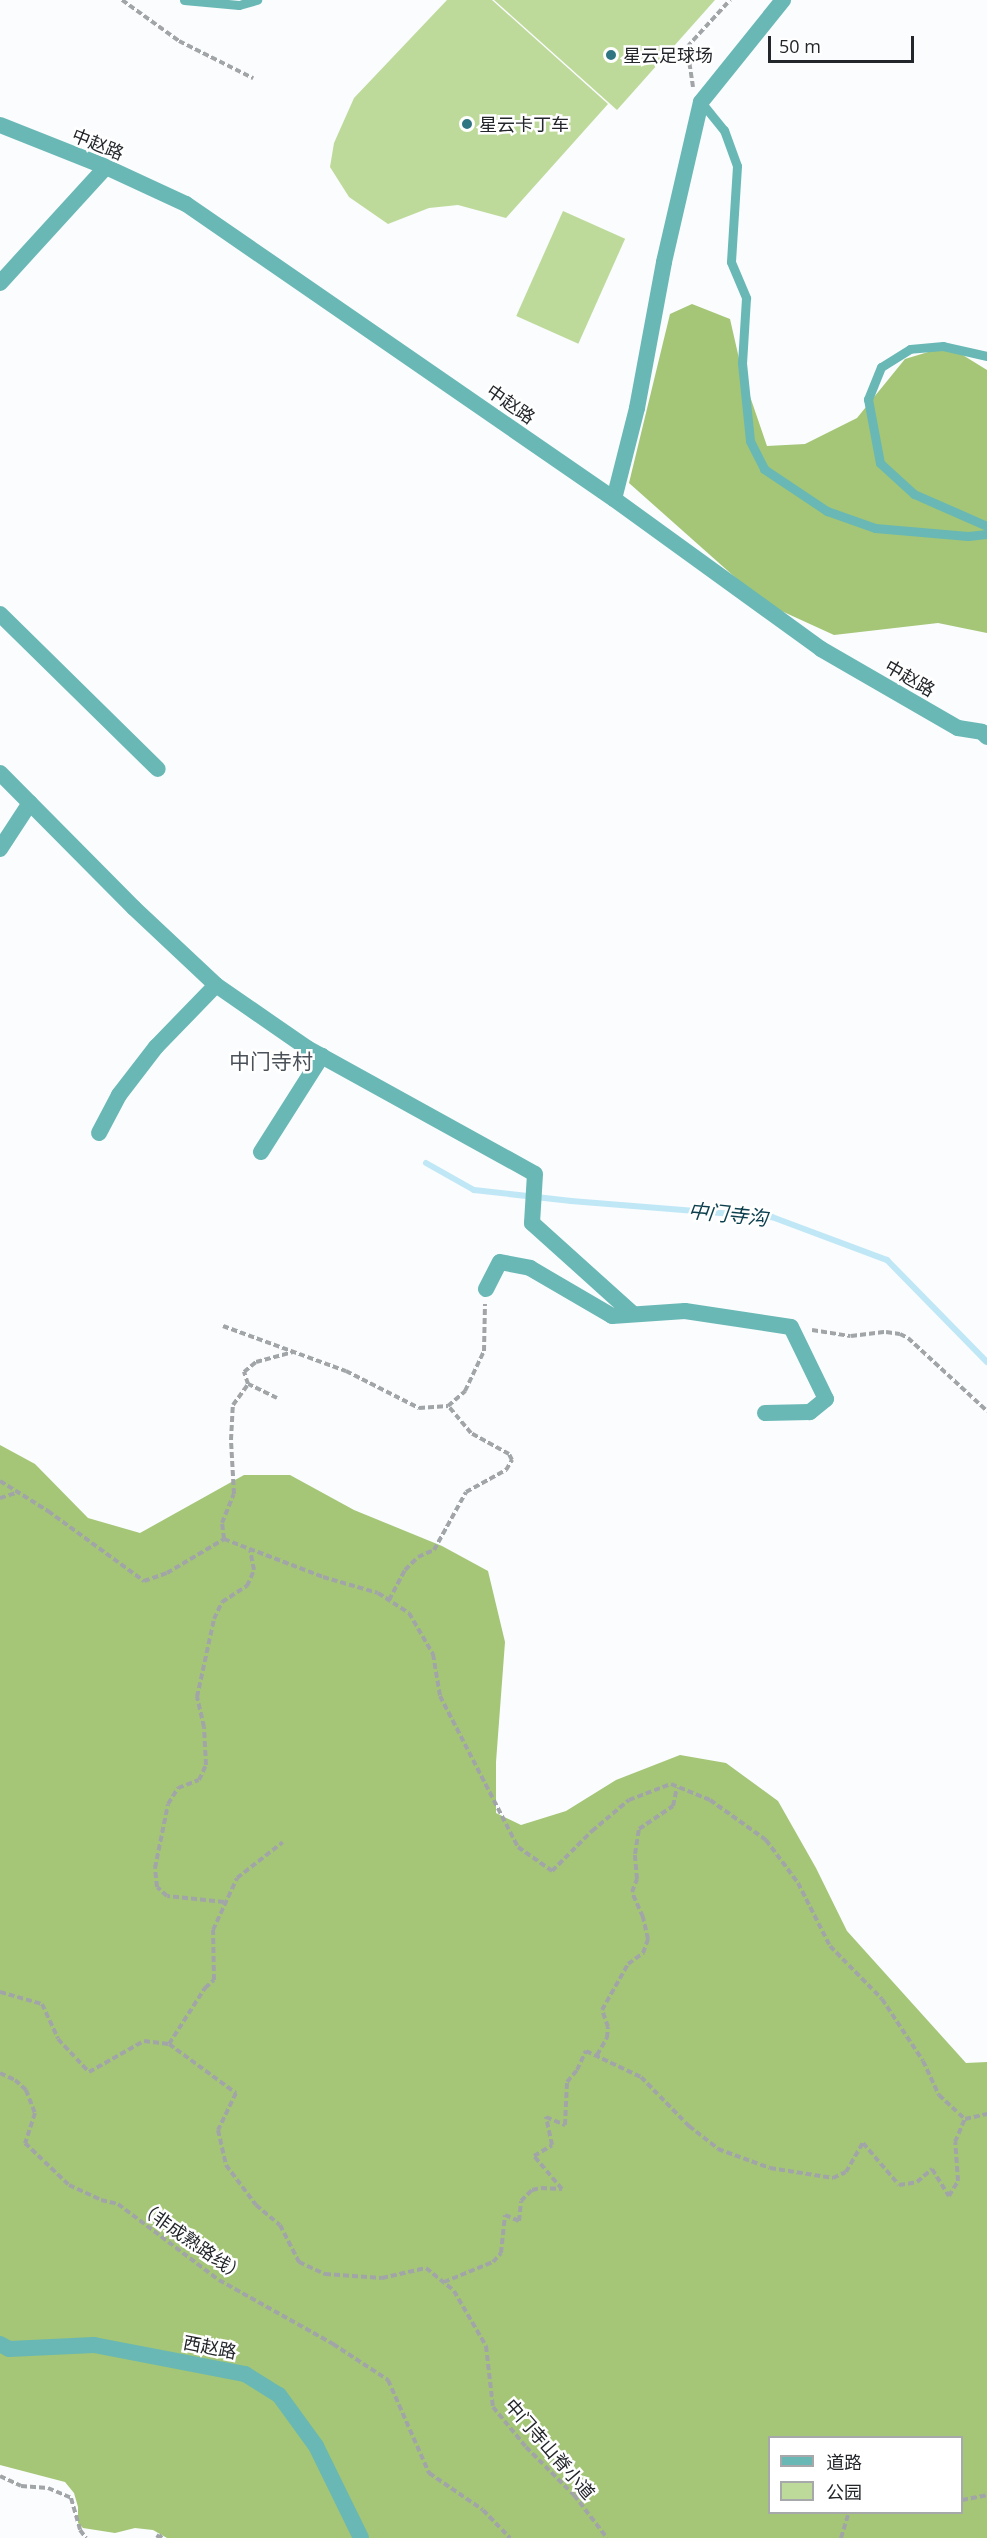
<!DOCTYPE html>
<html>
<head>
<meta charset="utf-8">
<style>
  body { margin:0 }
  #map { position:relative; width:987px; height:2538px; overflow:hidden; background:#fafcfe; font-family:"Open Sans","Noto Sans SC",sans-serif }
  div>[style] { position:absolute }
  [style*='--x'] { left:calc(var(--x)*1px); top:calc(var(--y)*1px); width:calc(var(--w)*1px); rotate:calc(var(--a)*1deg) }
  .green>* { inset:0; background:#beda9a; transform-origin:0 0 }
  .forest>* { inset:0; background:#a4c676 }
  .stream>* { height:6px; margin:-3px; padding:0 3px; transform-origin:3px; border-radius:3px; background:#c0e7f5 }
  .path>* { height:4px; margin-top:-2px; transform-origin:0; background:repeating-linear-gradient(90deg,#a2a5a7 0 6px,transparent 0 9px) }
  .service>* { height:9px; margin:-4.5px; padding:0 4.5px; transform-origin:4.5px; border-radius:4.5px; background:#69b8b5 }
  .minor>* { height:16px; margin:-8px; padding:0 8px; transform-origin:8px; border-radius:8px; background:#69b8b5 }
  .tertiary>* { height:16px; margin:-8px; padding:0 8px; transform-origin:8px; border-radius:8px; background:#69b8b5 }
  .dots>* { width:16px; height:16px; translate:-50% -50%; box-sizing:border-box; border:3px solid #fff; border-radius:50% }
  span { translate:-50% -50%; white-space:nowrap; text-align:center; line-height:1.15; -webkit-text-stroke:5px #fff; paint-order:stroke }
  .poi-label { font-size:18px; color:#23262a }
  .left { translate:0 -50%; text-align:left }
  .street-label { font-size:18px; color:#23262a }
  .water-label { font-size:20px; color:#0b3f4d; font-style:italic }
  .quarter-label { font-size:21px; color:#4a5159 }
  .legend { position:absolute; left:768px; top:2436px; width:195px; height:78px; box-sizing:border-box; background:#fff; border:2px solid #a7a8aa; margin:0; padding:8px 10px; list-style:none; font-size:18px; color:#23262a }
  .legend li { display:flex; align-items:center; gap:12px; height:30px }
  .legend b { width:30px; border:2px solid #a7a8aa }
  .scale { position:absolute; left:768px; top:36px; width:146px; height:27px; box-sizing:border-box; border:3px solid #23262a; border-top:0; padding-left:8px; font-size:18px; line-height:21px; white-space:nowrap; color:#23262a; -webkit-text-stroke:4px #fff; paint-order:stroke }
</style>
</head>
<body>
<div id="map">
  <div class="green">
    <div style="clip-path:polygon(447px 0,492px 0,608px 104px,506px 218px,458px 205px,429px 208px,388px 224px,349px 197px,330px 167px,334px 143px,354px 98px)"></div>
    <div style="clip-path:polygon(494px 0,715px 0,617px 110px)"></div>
    <div style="left:563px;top:211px;width:68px;height:115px;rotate:24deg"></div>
  </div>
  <div class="forest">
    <div style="clip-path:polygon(692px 304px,730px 319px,743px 376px,767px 446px,805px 444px,857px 418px,905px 359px,948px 346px,987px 370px,987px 633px,938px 623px,834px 635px,764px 603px,629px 483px,670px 314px)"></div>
    <div style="clip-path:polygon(evenodd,0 1445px,35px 1464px,88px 1518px,140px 1533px,244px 1475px,290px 1475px,354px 1510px,442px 1546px,488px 1571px,505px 1642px,496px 1762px,496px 1813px,521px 1825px,566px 1811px,616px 1780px,680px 1755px,726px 1763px,778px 1801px,816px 1868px,847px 1931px,966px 2063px,987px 2062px,987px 2538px,167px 2538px,153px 2530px,135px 2528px,115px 2533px,83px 2528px,78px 2523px,78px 2507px,74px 2493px,65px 2482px,0 2465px,0 1445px,770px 2438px,962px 2438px,962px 2512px,770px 2512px,770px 2438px)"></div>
  </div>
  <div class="stream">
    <div style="--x:426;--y:1163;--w:55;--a:29.4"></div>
    <div style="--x:474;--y:1190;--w:98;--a:6.5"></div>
    <div style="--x:571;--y:1201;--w:202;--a:4.6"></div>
    <div style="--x:772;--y:1217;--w:123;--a:20.5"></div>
    <div style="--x:887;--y:1260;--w:143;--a:45.6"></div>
  </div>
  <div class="path">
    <div style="--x:122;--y:0;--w:70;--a:35.7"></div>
    <div style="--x:179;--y:41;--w:83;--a:26.6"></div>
    <div style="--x:693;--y:87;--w:40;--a:-98.5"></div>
    <div style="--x:687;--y:47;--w:64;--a:-47.5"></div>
    <div style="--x:223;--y:1326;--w:131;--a:20.1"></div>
    <div style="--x:346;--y:1371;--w:82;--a:26.9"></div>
    <div style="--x:419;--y:1408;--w:29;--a:-4"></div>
    <div style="--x:448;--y:1406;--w:23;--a:-41"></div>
    <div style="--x:465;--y:1391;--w:44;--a:-64.6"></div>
    <div style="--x:484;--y:1351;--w:47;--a:-88.8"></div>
    <div style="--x:812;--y:1330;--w:39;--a:9"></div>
    <div style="--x:851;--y:1336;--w:35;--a:-7"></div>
    <div style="--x:886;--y:1332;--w:14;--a:8"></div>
    <div style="--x:900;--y:1334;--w:9;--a:27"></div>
    <div style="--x:908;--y:1338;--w:108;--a:42.7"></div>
    <div style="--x:277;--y:1398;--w:32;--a:-154"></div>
    <div style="--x:248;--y:1384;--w:13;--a:-108"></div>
    <div style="--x:244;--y:1372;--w:16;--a:-40"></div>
    <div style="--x:256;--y:1362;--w:38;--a:-15"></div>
    <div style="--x:0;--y:1481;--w:57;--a:32"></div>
    <div style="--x:48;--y:1511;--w:119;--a:36.1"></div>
    <div style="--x:144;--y:1581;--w:24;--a:-19"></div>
    <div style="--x:167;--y:1573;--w:66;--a:-30.8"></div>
    <div style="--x:224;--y:1539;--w:106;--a:21"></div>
    <div style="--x:323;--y:1577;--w:57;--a:16.2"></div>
    <div style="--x:378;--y:1593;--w:37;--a:33"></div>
    <div style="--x:409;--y:1613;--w:48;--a:59.7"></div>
    <div style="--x:433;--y:1654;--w:43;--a:80.5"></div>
    <div style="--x:440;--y:1696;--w:170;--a:62.7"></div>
    <div style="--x:518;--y:1847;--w:42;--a:35.2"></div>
    <div style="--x:552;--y:1871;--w:57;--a:-45"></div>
    <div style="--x:592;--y:1831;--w:48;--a:-40"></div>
    <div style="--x:629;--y:1800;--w:45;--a:-20.9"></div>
    <div style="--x:671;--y:1784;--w:42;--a:22.3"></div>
    <div style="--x:710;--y:1800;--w:69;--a:35.5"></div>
    <div style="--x:766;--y:1840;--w:54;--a:53.3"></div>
    <div style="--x:798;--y:1883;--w:71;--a:63.1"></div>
    <div style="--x:830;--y:1946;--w:74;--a:45.5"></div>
    <div style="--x:882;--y:1999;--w:74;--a:56.5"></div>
    <div style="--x:923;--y:2061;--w:38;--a:65"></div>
    <div style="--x:939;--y:2095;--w:35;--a:43"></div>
    <div style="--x:0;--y:1498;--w:16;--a:-18"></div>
    <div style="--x:224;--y:1539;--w:16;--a:-97"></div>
    <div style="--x:222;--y:1523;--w:31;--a:-68"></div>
    <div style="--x:234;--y:1494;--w:54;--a:-93.2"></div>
    <div style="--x:231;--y:1440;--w:35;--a:-87"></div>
    <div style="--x:233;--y:1405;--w:26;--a:-54"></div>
    <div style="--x:389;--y:1600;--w:34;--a:-62"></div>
    <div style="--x:405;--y:1570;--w:18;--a:-45"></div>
    <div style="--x:418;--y:1557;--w:17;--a:-24"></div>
    <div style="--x:434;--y:1550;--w:66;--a:-61.1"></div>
    <div style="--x:466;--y:1492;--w:46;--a:-28.8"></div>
    <div style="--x:506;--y:1470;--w:12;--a:-59"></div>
    <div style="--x:512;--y:1460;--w:7;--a:-117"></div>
    <div style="--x:509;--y:1454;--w:43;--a:-151.1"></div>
    <div style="--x:471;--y:1433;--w:35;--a:-130"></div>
    <div style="--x:224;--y:1902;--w:57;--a:-174"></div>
    <div style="--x:167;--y:1896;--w:13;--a:-138"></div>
    <div style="--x:157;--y:1887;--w:19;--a:-96"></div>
    <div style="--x:155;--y:1868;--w:65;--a:-78.5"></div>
    <div style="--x:168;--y:1804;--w:19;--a:-58"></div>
    <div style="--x:178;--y:1788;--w:22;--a:-21"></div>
    <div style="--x:199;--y:1780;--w:17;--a:-65"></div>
    <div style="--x:206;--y:1765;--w:38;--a:-93"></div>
    <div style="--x:204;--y:1727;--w:31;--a:-103"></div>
    <div style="--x:197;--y:1697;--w:80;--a:-77.7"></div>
    <div style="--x:214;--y:1619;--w:19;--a:-65"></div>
    <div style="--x:222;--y:1602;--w:30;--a:-33"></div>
    <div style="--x:247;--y:1586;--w:17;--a:-66"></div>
    <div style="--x:254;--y:1570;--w:20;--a:-101"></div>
    <div style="--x:0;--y:1992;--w:44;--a:15.9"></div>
    <div style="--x:42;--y:2004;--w:38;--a:65"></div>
    <div style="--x:58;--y:2039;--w:45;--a:46.8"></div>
    <div style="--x:89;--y:2072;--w:63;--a:-29.4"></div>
    <div style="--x:144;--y:2041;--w:25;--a:7"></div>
    <div style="--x:169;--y:2044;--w:83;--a:36.2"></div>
    <div style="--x:236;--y:2093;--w:41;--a:115.9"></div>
    <div style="--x:218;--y:2130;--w:36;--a:77"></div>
    <div style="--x:226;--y:2165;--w:50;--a:53.1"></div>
    <div style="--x:256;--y:2205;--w:31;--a:40"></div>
    <div style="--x:280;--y:2225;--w:42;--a:62.8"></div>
    <div style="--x:299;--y:2262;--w:29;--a:25"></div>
    <div style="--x:325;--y:2274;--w:57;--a:4"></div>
    <div style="--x:382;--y:2278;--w:45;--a:-12.8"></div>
    <div style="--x:426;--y:2268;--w:36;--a:39"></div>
    <div style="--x:454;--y:2291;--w:64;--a:59.8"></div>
    <div style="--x:486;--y:2346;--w:61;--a:83.5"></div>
    <div style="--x:493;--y:2407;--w:52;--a:50.5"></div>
    <div style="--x:526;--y:2447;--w:68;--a:45"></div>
    <div style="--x:574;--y:2495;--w:54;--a:52.5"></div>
    <div style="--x:169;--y:2044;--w:67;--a:-57.3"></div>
    <div style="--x:205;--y:1988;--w:12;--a:-42"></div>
    <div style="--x:214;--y:1980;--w:50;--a:-91.1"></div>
    <div style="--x:213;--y:1930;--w:57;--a:-65.2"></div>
    <div style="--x:237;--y:1878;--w:58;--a:-38"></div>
    <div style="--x:597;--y:2055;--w:20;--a:-60"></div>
    <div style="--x:607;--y:2038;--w:11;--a:-85"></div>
    <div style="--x:608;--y:2027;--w:18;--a:-109"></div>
    <div style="--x:602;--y:2010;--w:53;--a:-60.5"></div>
    <div style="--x:628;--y:1964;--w:19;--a:-36"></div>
    <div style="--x:643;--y:1953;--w:15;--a:-70"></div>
    <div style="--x:648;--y:1939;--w:23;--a:-103"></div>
    <div style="--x:643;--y:1917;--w:27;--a:-114"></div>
    <div style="--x:632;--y:1892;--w:14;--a:-69"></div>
    <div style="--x:637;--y:1879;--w:25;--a:-95"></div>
    <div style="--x:635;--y:1854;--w:25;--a:-81"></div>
    <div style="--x:639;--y:1829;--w:41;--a:-34.1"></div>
    <div style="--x:673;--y:1806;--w:19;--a:-78"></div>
    <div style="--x:0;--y:2073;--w:17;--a:25"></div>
    <div style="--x:15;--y:2080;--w:15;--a:42"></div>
    <div style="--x:26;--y:2090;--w:25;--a:69"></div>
    <div style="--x:35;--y:2113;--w:32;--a:108"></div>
    <div style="--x:25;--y:2143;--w:61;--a:43.7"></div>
    <div style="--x:69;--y:2185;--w:35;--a:25"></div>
    <div style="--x:101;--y:2200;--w:17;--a:13"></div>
    <div style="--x:118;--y:2204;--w:126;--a:37"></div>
    <div style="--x:219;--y:2280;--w:131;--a:29.3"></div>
    <div style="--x:333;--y:2344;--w:66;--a:33.2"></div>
    <div style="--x:388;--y:2380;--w:102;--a:66.2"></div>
    <div style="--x:429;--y:2473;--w:65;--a:34.4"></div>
    <div style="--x:483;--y:2510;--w:39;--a:46"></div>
    <div style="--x:965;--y:2119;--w:23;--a:-13"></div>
    <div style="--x:444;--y:2282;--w:53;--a:-22.2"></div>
    <div style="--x:493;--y:2262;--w:12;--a:-48"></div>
    <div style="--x:501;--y:2253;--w:38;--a:-84"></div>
    <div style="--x:505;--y:2215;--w:15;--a:23"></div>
    <div style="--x:519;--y:2221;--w:20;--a:-84"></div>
    <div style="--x:521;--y:2201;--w:16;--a:-45"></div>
    <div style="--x:532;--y:2190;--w:9;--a:-13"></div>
    <div style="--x:541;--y:2188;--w:21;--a:3"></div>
    <div style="--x:562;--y:2189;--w:43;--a:-130.3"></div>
    <div style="--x:534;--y:2156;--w:21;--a:-31"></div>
    <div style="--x:552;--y:2145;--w:29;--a:-102"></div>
    <div style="--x:546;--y:2117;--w:21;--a:23"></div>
    <div style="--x:565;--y:2125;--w:43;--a:-87.3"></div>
    <div style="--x:567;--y:2082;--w:16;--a:-50"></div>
    <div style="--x:577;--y:2070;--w:21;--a:-65"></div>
    <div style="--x:586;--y:2051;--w:61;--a:25.3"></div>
    <div style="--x:641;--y:2077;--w:69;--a:45.6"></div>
    <div style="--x:689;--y:2126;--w:37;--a:38"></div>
    <div style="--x:718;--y:2149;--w:55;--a:20.1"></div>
    <div style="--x:770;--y:2168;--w:64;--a:9"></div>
    <div style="--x:833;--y:2178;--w:14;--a:-25"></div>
    <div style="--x:846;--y:2172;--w:34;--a:-60"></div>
    <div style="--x:863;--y:2143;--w:55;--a:49.4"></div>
    <div style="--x:899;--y:2185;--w:18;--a:-9"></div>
    <div style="--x:917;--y:2182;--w:20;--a:-41"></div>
    <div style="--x:932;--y:2169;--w:32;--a:58"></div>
    <div style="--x:949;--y:2196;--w:17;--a:-59"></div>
    <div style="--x:958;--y:2181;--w:39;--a:-94"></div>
    <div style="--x:955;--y:2142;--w:25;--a:-67"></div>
    <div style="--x:0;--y:2476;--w:23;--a:25"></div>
    <div style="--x:21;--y:2486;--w:27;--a:4"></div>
    <div style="--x:48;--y:2488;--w:25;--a:23"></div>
    <div style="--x:71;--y:2498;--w:33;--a:74"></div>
    <div style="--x:80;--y:2530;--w:10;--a:53"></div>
    <div style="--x:962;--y:2500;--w:25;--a:-11"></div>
    <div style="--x:157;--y:2538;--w:4;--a:-56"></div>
    <div style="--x:159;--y:2535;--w:4;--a:45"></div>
    <div style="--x:841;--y:2538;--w:27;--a:-73"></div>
  </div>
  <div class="service">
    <div style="--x:184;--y:0;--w:55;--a:5.2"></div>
    <div style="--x:239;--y:5;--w:19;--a:-16"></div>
    <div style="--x:701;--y:102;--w:36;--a:51"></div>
    <div style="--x:724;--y:130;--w:38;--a:70"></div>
    <div style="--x:737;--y:166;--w:96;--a:93.6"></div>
    <div style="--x:731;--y:262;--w:39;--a:67"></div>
    <div style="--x:746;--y:298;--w:65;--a:93.5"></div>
    <div style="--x:742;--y:363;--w:78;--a:84.1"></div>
    <div style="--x:750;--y:441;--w:31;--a:63"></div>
    <div style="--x:764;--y:469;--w:76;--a:33.7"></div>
    <div style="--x:827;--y:511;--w:51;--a:19.5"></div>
    <div style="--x:875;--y:528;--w:93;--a:4.9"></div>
    <div style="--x:968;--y:536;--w:19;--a:-6"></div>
    <div style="--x:987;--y:356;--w:45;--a:-167.2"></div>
    <div style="--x:943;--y:346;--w:33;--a:175"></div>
    <div style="--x:910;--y:349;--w:34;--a:148"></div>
    <div style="--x:881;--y:367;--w:35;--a:112"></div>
    <div style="--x:868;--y:399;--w:65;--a:79.4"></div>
    <div style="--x:880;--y:463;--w:46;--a:42.4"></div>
    <div style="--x:914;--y:494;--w:80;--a:23.7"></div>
  </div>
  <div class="minor">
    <div style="--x:0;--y:283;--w:157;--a:-47.6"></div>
    <div style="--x:614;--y:499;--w:94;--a:-75.8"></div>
    <div style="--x:637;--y:408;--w:148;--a:-79.5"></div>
    <div style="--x:664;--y:262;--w:164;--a:-77"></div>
    <div style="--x:701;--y:102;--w:131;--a:-51.2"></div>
    <div style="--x:0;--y:614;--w:221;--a:44.5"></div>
    <div style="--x:0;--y:773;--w:190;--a:45.2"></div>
    <div style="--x:134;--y:908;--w:112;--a:43.2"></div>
    <div style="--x:216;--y:985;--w:111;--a:34.7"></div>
    <div style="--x:307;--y:1048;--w:260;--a:28.9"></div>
    <div style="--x:535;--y:1174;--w:49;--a:93.5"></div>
    <div style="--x:532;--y:1223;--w:136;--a:42"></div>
    <div style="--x:0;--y:849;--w:55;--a:-56.9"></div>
    <div style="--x:99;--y:1133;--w:43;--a:-62.2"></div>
    <div style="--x:119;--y:1095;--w:61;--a:-52.4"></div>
    <div style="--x:156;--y:1047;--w:86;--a:-45.9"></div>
    <div style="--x:261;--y:1152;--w:114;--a:-57.6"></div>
    <div style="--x:486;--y:1289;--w:30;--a:-63"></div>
    <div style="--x:500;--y:1262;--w:31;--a:11"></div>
    <div style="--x:530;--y:1268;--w:95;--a:30.3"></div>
    <div style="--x:612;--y:1316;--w:73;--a:-3.9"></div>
    <div style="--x:685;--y:1311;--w:107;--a:8.6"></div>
    <div style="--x:791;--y:1327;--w:80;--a:64.1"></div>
    <div style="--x:826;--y:1399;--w:21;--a:141"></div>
    <div style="--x:810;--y:1412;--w:45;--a:178.7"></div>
  </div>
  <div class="tertiary">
    <div style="--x:0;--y:125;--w:114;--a:21.6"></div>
    <div style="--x:106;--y:167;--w:88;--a:24.8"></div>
    <div style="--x:186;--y:204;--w:520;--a:34.58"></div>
    <div style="--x:614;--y:499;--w:256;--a:35.9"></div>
    <div style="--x:821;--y:649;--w:158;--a:30"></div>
    <div style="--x:958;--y:728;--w:24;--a:9"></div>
    <div style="--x:982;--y:732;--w:7;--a:45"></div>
    <div style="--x:0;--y:2344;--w:10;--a:29"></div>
    <div style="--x:9;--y:2349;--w:85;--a:-2.7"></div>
    <div style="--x:94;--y:2345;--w:154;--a:10.9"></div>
    <div style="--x:245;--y:2374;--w:40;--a:32"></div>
    <div style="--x:279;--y:2395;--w:63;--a:54"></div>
    <div style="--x:316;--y:2446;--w:102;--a:63.9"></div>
  </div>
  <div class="dots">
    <div style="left:611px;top:55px;background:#307682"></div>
    <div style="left:467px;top:124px;background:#307682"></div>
  </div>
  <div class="poi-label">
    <span class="left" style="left:623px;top:55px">星云足球场</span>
    <span class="left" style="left:479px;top:124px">星云卡丁车</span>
  </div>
  <div class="street-label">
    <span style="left:98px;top:144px;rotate:22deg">中赵路</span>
    <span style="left:511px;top:404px;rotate:35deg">中赵路</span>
    <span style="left:910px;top:678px;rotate:30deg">中赵路</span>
    <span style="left:192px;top:2241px;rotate:35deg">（非成熟路线）</span>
    <span style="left:210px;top:2347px;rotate:11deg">西赵路</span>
    <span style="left:550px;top:2449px;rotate:49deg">中门寺山脊小道</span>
  </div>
  <div class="water-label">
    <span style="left:728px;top:1214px;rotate:6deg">中门寺沟</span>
  </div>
  <div class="quarter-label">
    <span style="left:271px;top:1061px">中门寺村</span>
  </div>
  <ul class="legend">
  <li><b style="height:8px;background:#69b8b5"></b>道路</li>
  <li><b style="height:16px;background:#beda9a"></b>公园</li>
  </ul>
  <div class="scale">50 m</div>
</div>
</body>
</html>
